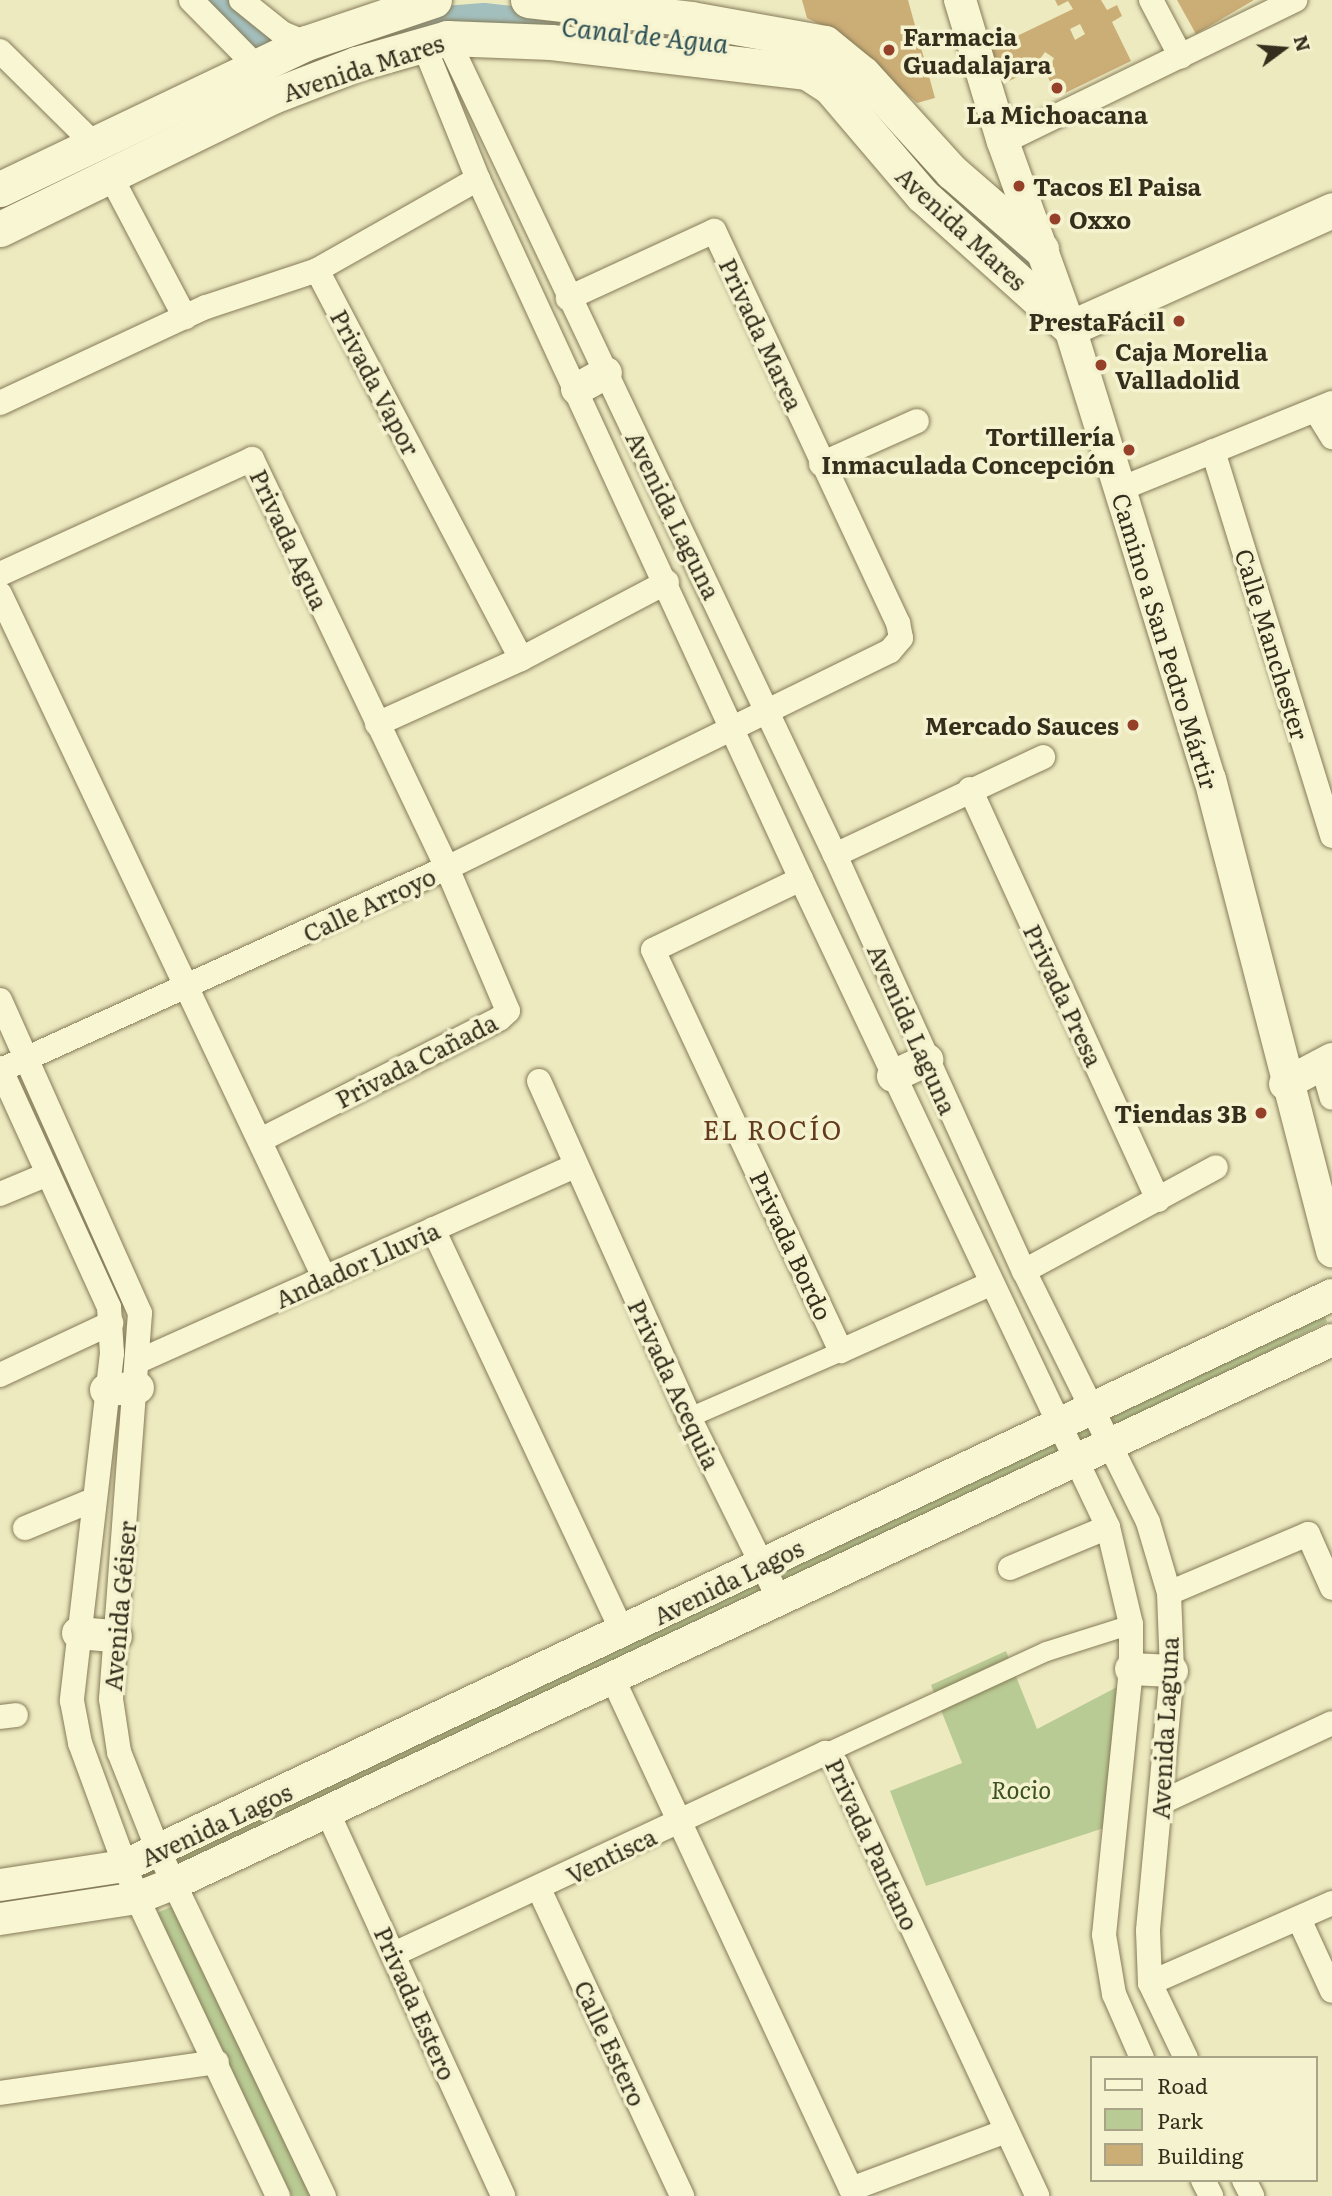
<!DOCTYPE html>
<html>
<head>
<meta charset="utf-8">
<style>
  body { margin:0 }
  #map { position:relative; width:1332px; height:2196px; overflow:hidden; background:#edeac0; font-family:Literata,serif }
  div>[style] { position:absolute }
  [style*='--x'] { left:calc(var(--x)*1px); top:calc(var(--y)*1px); width:calc(var(--w)*1px); rotate:calc(var(--a)*1deg) }
  .green>* { inset:0; background:#b9cb94 }
  .canal>* { height:28px; margin:-14px; padding:0 14px; transform-origin:14px; border-radius:14px; background:#a3bfbd }
  .building>* { inset:0; background:#cbad76 }
  .roads { filter:drop-shadow(0 0 2px #867b58) drop-shadow(0 0 2px #867b58) }
  .pedestrian>* { height:19px; margin:-9.5px; padding:0 9.5px; transform-origin:9.5px; border-radius:9.5px; background:#f8f6d3 }
  .minor>* { height:24px; margin:-12px; padding:0 12px; transform-origin:12px; border-radius:12px; background:#f8f6d3 }
  .tertiary>* { height:32px; margin:-16px; padding:0 16px; transform-origin:16px; border-radius:16px; background:#f8f6d3 }
  .secondary>* { height:35px; margin:-17.5px; padding:0 17.5px; transform-origin:17.5px; border-radius:17.5px; background:#f8f6d3 }
  .dots>* { width:19px; height:19px; translate:-50% -50%; box-sizing:border-box; border:4px solid #f5f2cf; border-radius:50% }
  span { translate:-50% -50%; white-space:nowrap; text-align:center; line-height:1.15; -webkit-text-stroke:7px #f5f2cf; paint-order:stroke }
  .poi-label { font-size:24px; color:#362e1d; font-weight:700 }
  .left { translate:0 -50%; text-align:left }
  .right { translate:-100% -50%; text-align:right }
  .street-label { font-size:24px; color:#362e1d }
  .park-label { font-size:24px; color:#3c5223; font-style:italic }
  .water-label { font-size:26px; color:#2c4f56; font-style:italic }
  .neighbourhood-label { font-size:26px; color:#623a1c; letter-spacing:2px }
  .legend { position:absolute; left:1090px; top:2056px; width:228px; height:126px; box-sizing:border-box; background:#f5f2cf; border:2px solid #a9a488; margin:0; padding:9px 12px; list-style:none; font-size:21px; color:#362e1d }
  .legend li { display:flex; align-items:center; gap:14px; height:35px }
  .legend b { width:35px; border:2px solid #a9a488 }
  .north { position:absolute; left:1248px; top:14px; width:70px; height:70px; -webkit-text-stroke:5px #f5f2cf; paint-order:stroke; rotate:74deg; font-size:19px; font-weight:700; line-height:28px; text-align:center; color:#362e1d }
  .north::after { content:''; display:block; margin:auto; width:24px; height:32px; background:#362e1d; clip-path:polygon(50% 0,100% 100%,50% 72%,0 100%) }
</style>
</head>
<body>
<div id="map">
  <div class="green">
    <div style="clip-path:polygon(1323px 1312px,1327px 1322px,1046px 1464px,225px 1859px,0 1916px,0 1885px,124px 1866px)"></div>
    <div style="clip-path:polygon(1006px 1651px,1037px 1729px,1119px 1686px,1104px 1828px,926px 1886px,890px 1791px,962px 1763px,931px 1685px)"></div>
    <div style="clip-path:polygon(175px 1905px,311px 2196px,292px 2196px,157px 1913px)"></div>
  </div>
  <div class="canal">
    <div style="--x:216;--y:0;--w:59;--a:44.3"></div>
    <div style="--x:258;--y:41;--w:37;--a:33"></div>
    <div style="--x:289;--y:61;--w:25;--a:-5"></div>
    <div style="--x:314;--y:59;--w:124;--a:-17.9"></div>
    <div style="--x:432;--y:21;--w:52;--a:-4.4"></div>
    <div style="--x:484;--y:17;--w:268;--a:6"></div>
    <div style="--x:891;--y:129;--w:104;--a:47.7"></div>
    <div style="--x:961;--y:206;--w:75;--a:38.5"></div>
  </div>
  <div class="building">
    <div style="clip-path:polygon(802px 0,908px 0,935px 98px,917px 103px,831px 30px,807px 18px)"></div>
    <div style="clip-path:polygon(evenodd,1055px 0,1101px 0,1107px 10px,1117px 5px,1122px 16px,1112px 22px,1131px 61px,1057px 97px,1047px 75px,1054px 58px,1045px 52px,1032px 70px,990px 90px,980px 54px,1073px 9px,1068px 1px,1058px 6px,1055px 0,1080px 24px,1085px 34px,1075px 40px,1070px 29px,1080px 24px)"></div>
    <div style="clip-path:polygon(1177px 0,1254px 0,1196px 34px)"></div>
  </div>
  <div class="roads">
    <div class="pedestrian">
      <div style="--x:689;--y:1417;--w:166;--a:-23.5"></div>
      <div style="--x:825;--y:1753;--w:243;--a:-24.8"></div>
      <div style="--x:1046;--y:1651;--w:89;--a:-17.6"></div>
    </div>
    <div class="minor">
      <div style="--x:191;--y:0;--w:94;--a:45.4"></div>
      <div style="--x:241;--y:0;--w:53;--a:38.8"></div>
      <div style="--x:282;--y:33;--w:26;--a:23"></div>
      <div style="--x:1151;--y:0;--w:64;--a:62.2"></div>
      <div style="--x:447;--y:38;--w:904;--a:64.6"></div>
      <div style="--x:835;--y:855;--w:457;--a:65.6"></div>
      <div style="--x:1024;--y:1271;--w:280;--a:63.7"></div>
      <div style="--x:1148;--y:1522;--w:74;--a:73.5"></div>
      <div style="--x:1169;--y:1593;--w:78;--a:87.8"></div>
      <div style="--x:1172;--y:1671;--w:261;--a:95.3"></div>
      <div style="--x:1148;--y:1931;--w:52;--a:87.8"></div>
      <div style="--x:1150;--y:1983;--w:83;--a:64.4"></div>
      <div style="--x:423;--y:43;--w:147;--a:68"></div>
      <div style="--x:478;--y:179;--w:771;--a:65.23"></div>
      <div style="--x:801;--y:879;--w:717;--a:64.65"></div>
      <div style="--x:1108;--y:1527;--w:100;--a:76.7"></div>
      <div style="--x:1131;--y:1624;--w:45;--a:90"></div>
      <div style="--x:1131;--y:1669;--w:267;--a:95.8"></div>
      <div style="--x:1104;--y:1935;--w:60;--a:80.4"></div>
      <div style="--x:1114;--y:1994;--w:70;--a:66.4"></div>
      <div style="--x:0;--y:51;--w:131;--a:44.7"></div>
      <div style="--x:1003;--y:142;--w:325;--a:-25.9"></div>
      <div style="--x:110;--y:175;--w:161;--a:62.2"></div>
      <div style="--x:317;--y:270;--w:439;--a:62.3"></div>
      <div style="--x:0;--y:403;--w:227;--a:-25"></div>
      <div style="--x:206;--y:307;--w:117;--a:-18.4"></div>
      <div style="--x:317;--y:270;--w:185;--a:-29.5"></div>
      <div style="--x:1316;--y:411;--w:31;--a:58"></div>
      <div style="--x:1213;--y:451;--w:403;--a:72.8"></div>
      <div style="--x:821;--y:464;--w:105;--a:-24.1"></div>
      <div style="--x:1120;--y:489;--w:229;--a:-22.1"></div>
      <div style="--x:0;--y:574;--w:277;--a:-24.5"></div>
      <div style="--x:252;--y:459;--w:453;--a:64.5"></div>
      <div style="--x:447;--y:868;--w:155;--a:66.9"></div>
      <div style="--x:508;--y:1011;--w:12;--a:138"></div>
      <div style="--x:499;--y:1019;--w:268;--a:153.1"></div>
      <div style="--x:0;--y:594;--w:758;--a:64.62"></div>
      <div style="--x:377;--y:724;--w:158;--a:-24.3"></div>
      <div style="--x:521;--y:659;--w:165;--a:-27.8"></div>
      <div style="--x:970;--y:789;--w:452;--a:65.4"></div>
      <div style="--x:835;--y:855;--w:230;--a:-25.2"></div>
      <div style="--x:801;--y:879;--w:164;--a:154.4"></div>
      <div style="--x:653;--y:950;--w:443;--a:64.9"></div>
      <div style="--x:841;--y:1351;--w:163;--a:-24.2"></div>
      <div style="--x:0;--y:1000;--w:343;--a:65.9"></div>
      <div style="--x:140;--y:1313;--w:387;--a:94.3"></div>
      <div style="--x:111;--y:1699;--w:54;--a:81.4"></div>
      <div style="--x:119;--y:1752;--w:105;--a:68.3"></div>
      <div style="--x:158;--y:1850;--w:384;--a:64.4"></div>
      <div style="--x:1322;--y:1064;--w:35;--a:74"></div>
      <div style="--x:0;--y:1068;--w:263;--a:65.5"></div>
      <div style="--x:109;--y:1307;--w:46;--a:86.3"></div>
      <div style="--x:112;--y:1353;--w:350;--a:96.6"></div>
      <div style="--x:72;--y:1701;--w:43;--a:79.2"></div>
      <div style="--x:80;--y:1743;--w:165;--a:69.8"></div>
      <div style="--x:137;--y:1898;--w:330;--a:64.7"></div>
      <div style="--x:1;--y:1070;--w:490;--a:-24.4"></div>
      <div style="--x:447;--y:868;--w:493;--a:-26.1"></div>
      <div style="--x:890;--y:651;--w:17;--a:-50"></div>
      <div style="--x:901;--y:638;--w:15;--a:-101"></div>
      <div style="--x:898;--y:623;--w:433;--a:-115.1"></div>
      <div style="--x:714;--y:231;--w:161;--a:155.3"></div>
      <div style="--x:539;--y:1081;--w:368;--a:65.9"></div>
      <div style="--x:689;--y:1417;--w:203;--a:63.7"></div>
      <div style="--x:0;--y:1194;--w:52;--a:-22.6"></div>
      <div style="--x:433;--y:1229;--w:446;--a:64.8"></div>
      <div style="--x:1024;--y:1271;--w:218;--a:-28.4"></div>
      <div style="--x:139;--y:1361;--w:477;--a:-24.1"></div>
      <div style="--x:0;--y:1375;--w:123;--a:-25.1"></div>
      <div style="--x:25;--y:1528;--w:74;--a:-22.4"></div>
      <div style="--x:1010;--y:1568;--w:106;--a:-22.7"></div>
      <div style="--x:1169;--y:1593;--w:151;--a:-23"></div>
      <div style="--x:1308;--y:1534;--w:59;--a:66"></div>
      <div style="--x:612;--y:1677;--w:565;--a:64.98"></div>
      <div style="--x:851;--y:2189;--w:165;--a:-20.5"></div>
      <div style="--x:0;--y:1717;--w:16;--a:-7"></div>
      <div style="--x:1162;--y:1802;--w:187;--a:-24.9"></div>
      <div style="--x:327;--y:1811;--w:423;--a:65.4"></div>
      <div style="--x:539;--y:1889;--w:339;--a:65"></div>
      <div style="--x:1299;--y:1919;--w:79;--a:65.4"></div>
      <div style="--x:394;--y:1954;--w:476;--a:-25"></div>
      <div style="--x:825;--y:1753;--w:16;--a:45"></div>
      <div style="--x:836;--y:1764;--w:476;--a:65"></div>
      <div style="--x:1150;--y:1983;--w:199;--a:-23.7"></div>
      <div style="--x:0;--y:2093;--w:219;--a:-8.1"></div>
      <div style="--x:1203;--y:2180;--w:18;--a:63"></div>
      <div style="--x:1244;--y:2180;--w:18;--a:63"></div>
    </div>
    <div class="tertiary">
      <div style="--x:960;--y:0;--w:148;--a:73.2"></div>
      <div style="--x:1003;--y:142;--w:198;--a:70.2"></div>
      <div style="--x:1070;--y:328;--w:472;--a:72.8"></div>
      <div style="--x:1210;--y:779;--w:488;--a:75.5"></div>
      <div style="--x:577;--y:389;--w:33;--a:-29"></div>
      <div style="--x:893;--y:1076;--w:38;--a:-25"></div>
      <div style="--x:1285;--y:1084;--w:53;--a:-28"></div>
      <div style="--x:106;--y:1390;--w:32;--a:-4"></div>
      <div style="--x:78;--y:1633;--w:38;--a:5"></div>
      <div style="--x:1131;--y:1669;--w:41;--a:2.8"></div>
      <div style="--x:0;--y:1885;--w:125;--a:-8.7"></div>
      <div style="--x:124;--y:1866;--w:1336;--a:-25.3"></div>
      <div style="--x:0;--y:1919;--w:139;--a:-8.7"></div>
      <div style="--x:137;--y:1898;--w:41;--a:-21.5"></div>
      <div style="--x:175;--y:1883;--w:1278;--a:-25.14"></div>
    </div>
    <div class="secondary">
      <div style="--x:528;--y:0;--w:164;--a:6.6"></div>
      <div style="--x:691;--y:19;--w:136;--a:10.2"></div>
      <div style="--x:825;--y:43;--w:49;--a:39.2"></div>
      <div style="--x:863;--y:74;--w:132;--a:47.8"></div>
      <div style="--x:952;--y:172;--w:118;--a:40.9"></div>
      <div style="--x:0;--y:189;--w:339;--a:-25.5"></div>
      <div style="--x:306;--y:43;--w:135;--a:-18.6"></div>
      <div style="--x:0;--y:229;--w:304;--a:-26"></div>
      <div style="--x:273;--y:96;--w:89;--a:-21.1"></div>
      <div style="--x:356;--y:64;--w:95;--a:-15.9"></div>
      <div style="--x:447;--y:38;--w:104;--a:2.2"></div>
      <div style="--x:551;--y:42;--w:258;--a:6.7"></div>
      <div style="--x:807;--y:72;--w:27;--a:33"></div>
      <div style="--x:830;--y:87;--w:142;--a:49.6"></div>
      <div style="--x:922;--y:195;--w:199;--a:41.9"></div>
      <div style="--x:1070;--y:328;--w:287;--a:-24.2"></div>
    </div>
  </div>
  <div class="dots">
    <div style="left:889px;top:50px;background:#954029"></div>
    <div style="left:1057px;top:88px;background:#954029"></div>
    <div style="left:1019px;top:186px;background:#954029"></div>
    <div style="left:1055px;top:219px;background:#954029"></div>
    <div style="left:1179px;top:321px;background:#954029"></div>
    <div style="left:1101px;top:365px;background:#954029"></div>
    <div style="left:1129px;top:450px;background:#954029"></div>
    <div style="left:1133px;top:725px;background:#954029"></div>
    <div style="left:1261px;top:1113px;background:#954029"></div>
  </div>
  <div class="poi-label">
    <span class="left" style="left:903px;top:50px">Farmacia<br>Guadalajara</span>
    <span style="left:1057px;top:114px">La Michoacana</span>
    <span class="left" style="left:1033px;top:186px">Tacos El Paisa</span>
    <span class="left" style="left:1069px;top:219px">Oxxo</span>
    <span class="right" style="left:1165px;top:321px">PrestaFácil</span>
    <span class="left" style="left:1115px;top:365px">Caja Morelia<br>Valladolid</span>
    <span class="right" style="left:1115px;top:450px">Tortillería<br>Inmaculada Concepción</span>
    <span class="right" style="left:1119px;top:725px">Mercado Sauces</span>
    <span class="right" style="left:1247px;top:1113px">Tiendas 3B</span>
  </div>
  <div class="street-label">
    <span style="left:363px;top:67px;rotate:-18deg">Avenida Mares</span>
    <span style="left:962px;top:228px;rotate:43deg">Avenida Mares</span>
    <span style="left:762px;top:334px;rotate:65deg">Privada Marea</span>
    <span style="left:376px;top:382px;rotate:62deg">Privada Vapor</span>
    <span style="left:674px;top:515px;rotate:64deg">Avenida Laguna</span>
    <span style="left:290px;top:539px;rotate:65deg">Privada Agua</span>
    <span style="left:1166px;top:641px;rotate:73deg">Camino a San Pedro Mártir</span>
    <span style="left:1273px;top:644px;rotate:73deg">Calle Manchester</span>
    <span style="left:369px;top:904px;rotate:-25deg">Calle Arroyo</span>
    <span style="left:1064px;top:995px;rotate:65deg">Privada Presa</span>
    <span style="left:913px;top:1029px;rotate:66deg">Avenida Laguna</span>
    <span style="left:416px;top:1060px;rotate:-27deg">Privada Cañada</span>
    <span style="left:792px;top:1245px;rotate:65deg">Privada Bordo</span>
    <span style="left:357px;top:1264px;rotate:-24deg">Andador Lluvia</span>
    <span style="left:675px;top:1384px;rotate:65deg">Privada Acequia</span>
    <span style="left:728px;top:1581px;rotate:-26deg">Avenida Lagos</span>
    <span style="left:119px;top:1606px;rotate:-85deg">Avenida Géiser</span>
    <span style="left:1164px;top:1728px;rotate:-87deg">Avenida Laguna</span>
    <span style="left:216px;top:1824px;rotate:-25deg">Avenida Lagos</span>
    <span style="left:873px;top:1844px;rotate:65deg">Privada Pantano</span>
    <span style="left:611px;top:1855px;rotate:-26deg">Ventisca</span>
    <span style="left:416px;top:2003px;rotate:66deg">Privada Estero</span>
    <span style="left:611px;top:2043px;rotate:65deg">Calle Estero</span>
  </div>
  <div class="park-label">
    <span style="left:1021px;top:1789px">Rocio</span>
  </div>
  <div class="water-label">
    <span style="left:645px;top:34px;rotate:6deg">Canal de Agua</span>
  </div>
  <div class="neighbourhood-label">
    <span style="left:773px;top:1129px">EL ROCÍO</span>
  </div>
  <ul class="legend">
  <li><b style="height:9px;background:#f8f6d3"></b>Road</li>
  <li><b style="height:19px;background:#b9cb94"></b>Park</li>
  <li><b style="height:19px;background:#cbad76"></b>Building</li>
  </ul>
  <div class="north">N</div>
</div>
</body>
</html>
